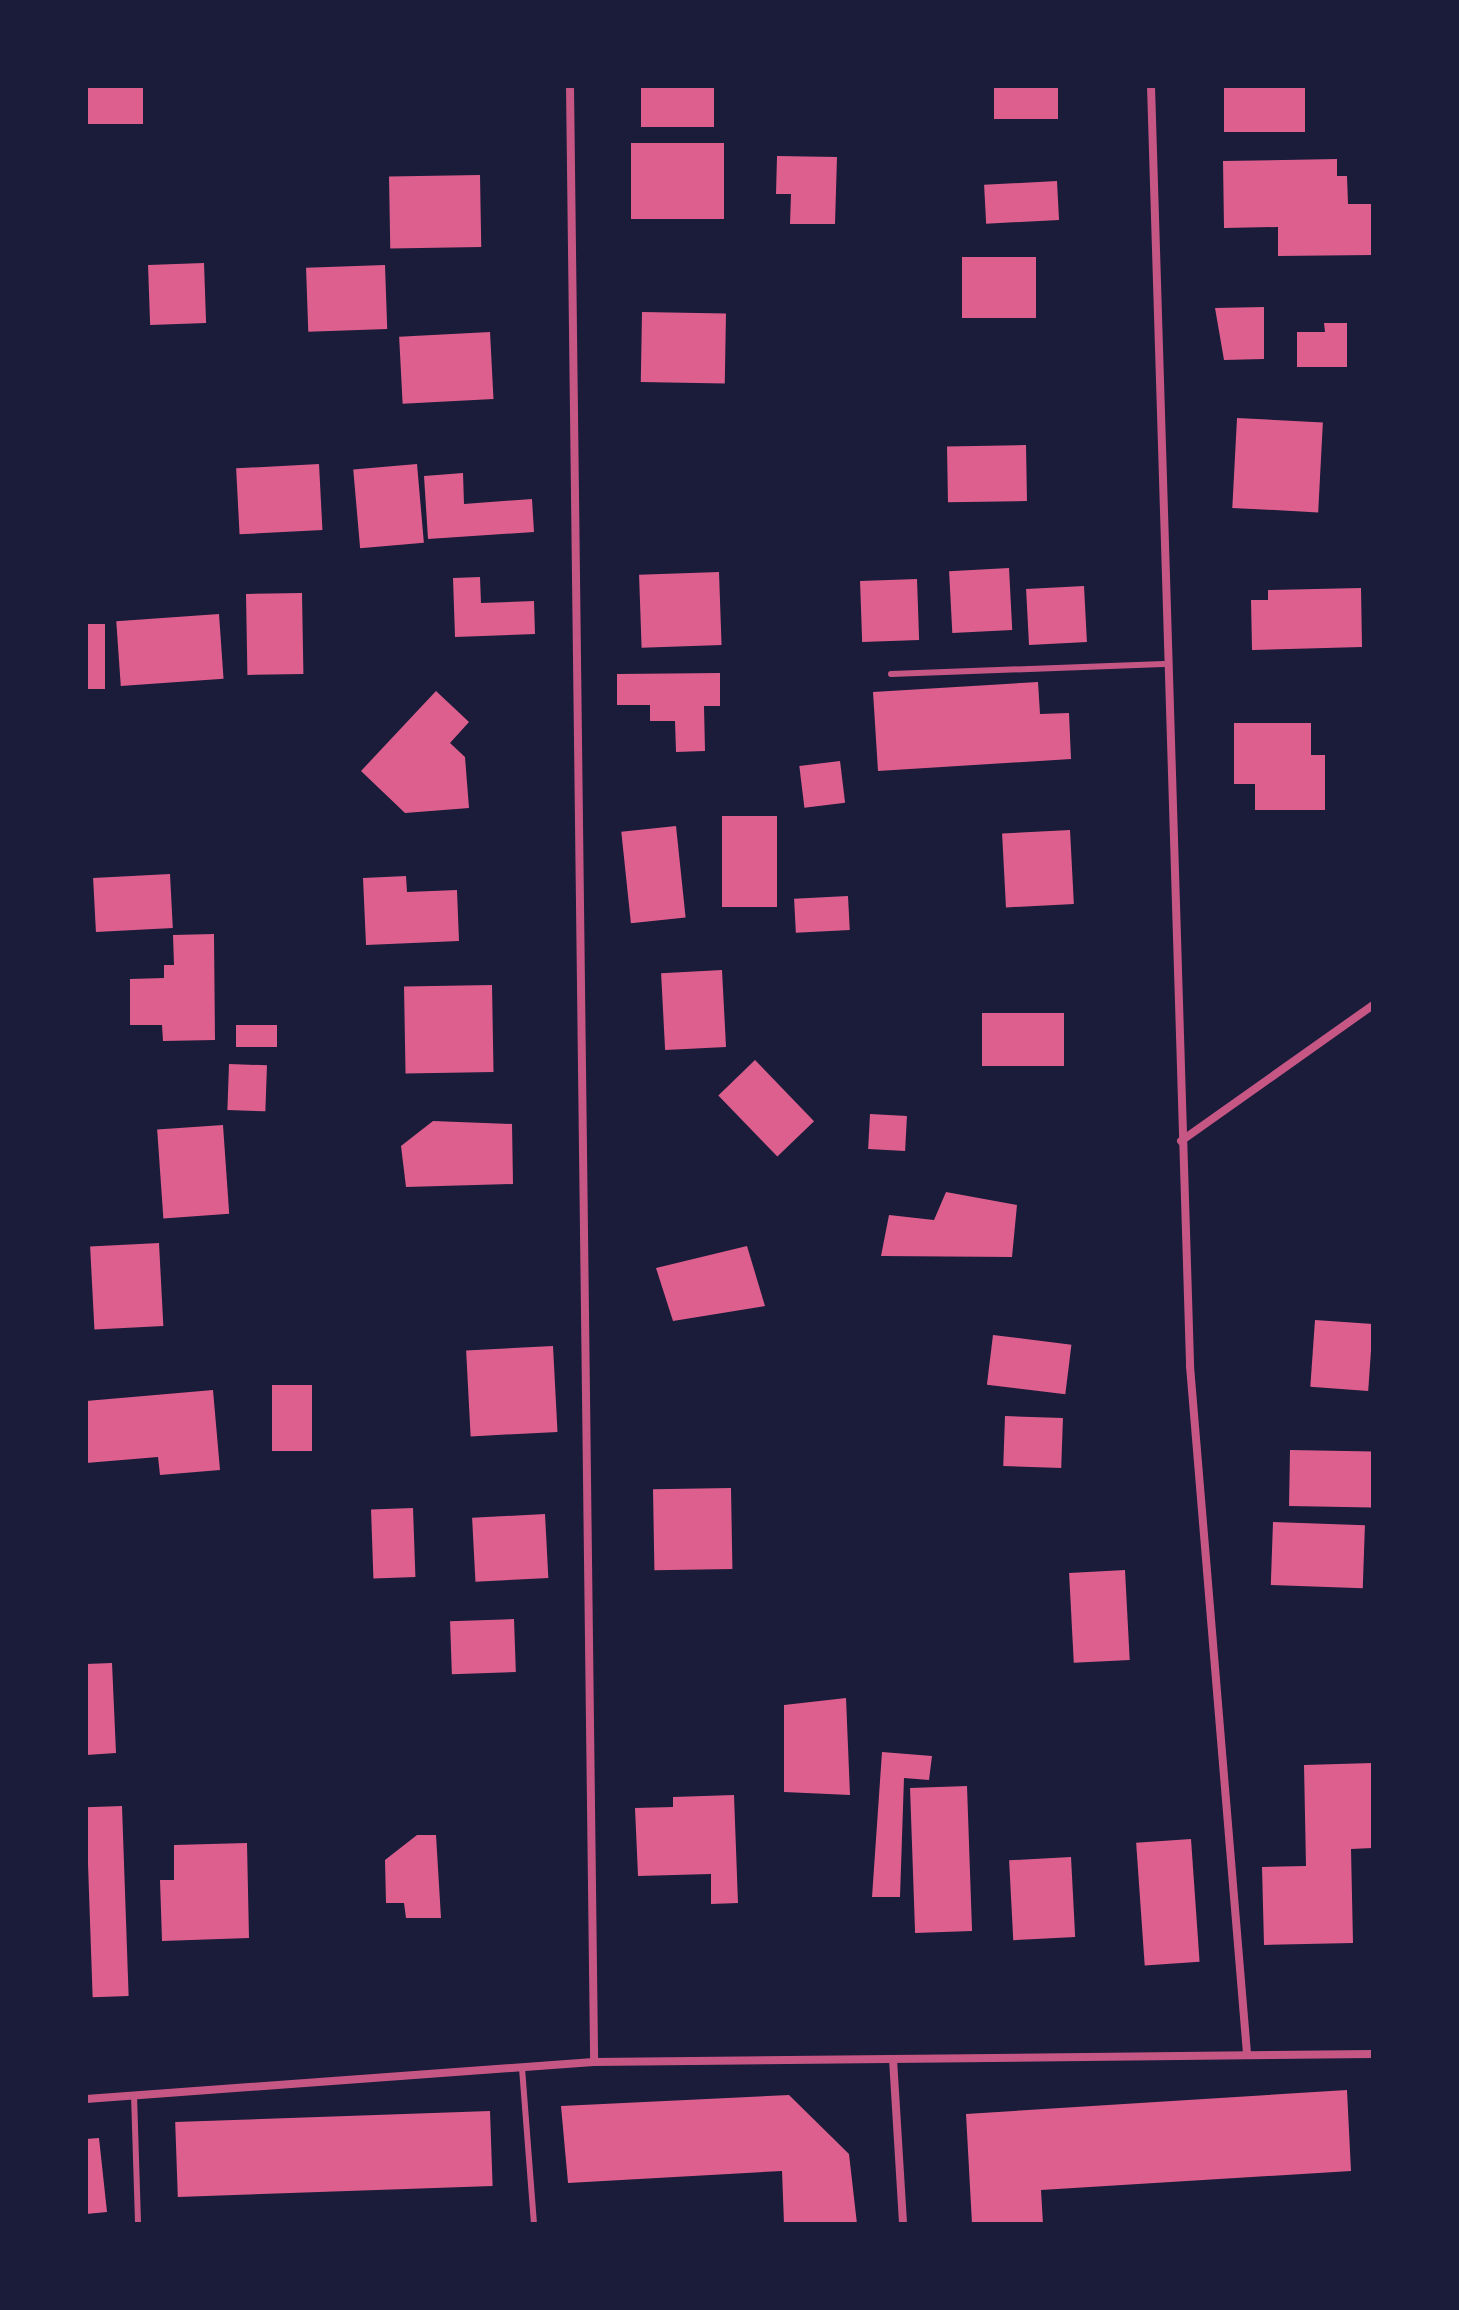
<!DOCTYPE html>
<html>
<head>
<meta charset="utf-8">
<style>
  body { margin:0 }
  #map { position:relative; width:1459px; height:2310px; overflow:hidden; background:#1b1b3a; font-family:"Open Sans",sans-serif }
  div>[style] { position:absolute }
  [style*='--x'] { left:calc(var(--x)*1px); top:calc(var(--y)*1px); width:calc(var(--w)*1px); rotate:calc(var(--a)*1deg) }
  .building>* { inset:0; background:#dd5f8e; transform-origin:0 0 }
  .service>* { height:6px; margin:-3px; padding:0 3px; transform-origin:3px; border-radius:3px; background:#c65784 }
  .minor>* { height:8px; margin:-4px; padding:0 4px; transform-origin:4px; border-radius:4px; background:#c65784 }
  span { translate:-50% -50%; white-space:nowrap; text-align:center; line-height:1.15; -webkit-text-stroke:6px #1b1b3a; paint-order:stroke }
  .frame { position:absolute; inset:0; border:88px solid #1b1b3a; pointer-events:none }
</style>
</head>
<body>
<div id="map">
  <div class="building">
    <div style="left:86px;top:86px;width:57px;height:38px"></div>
    <div style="left:641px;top:86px;width:73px;height:41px"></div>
    <div style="left:994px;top:86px;width:64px;height:33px"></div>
    <div style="left:1224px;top:86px;width:81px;height:46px"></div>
    <div style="left:631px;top:143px;width:93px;height:76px"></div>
    <div style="clip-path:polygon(777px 156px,837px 157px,835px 224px,790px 224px,791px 194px,776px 194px)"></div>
    <div style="clip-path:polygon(1337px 159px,1337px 176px,1347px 176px,1348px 204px,1373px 204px,1373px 255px,1278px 256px,1278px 227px,1224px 228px,1223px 161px)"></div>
    <div style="left:480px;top:175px;width:72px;height:91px;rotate:89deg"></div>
    <div style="left:1057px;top:181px;width:39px;height:73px;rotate:87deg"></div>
    <div style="left:962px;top:257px;width:74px;height:61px"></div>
    <div style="left:204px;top:263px;width:60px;height:56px;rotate:88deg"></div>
    <div style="left:385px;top:265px;width:64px;height:79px;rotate:88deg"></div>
    <div style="clip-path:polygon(1264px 307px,1264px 359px,1224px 360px,1215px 308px)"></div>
    <div style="left:642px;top:312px;width:84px;height:70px;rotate:1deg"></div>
    <div style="clip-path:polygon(1324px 323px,1347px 323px,1347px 367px,1297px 367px,1297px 332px,1325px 332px)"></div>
    <div style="left:490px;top:332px;width:67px;height:91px;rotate:87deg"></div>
    <div style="left:1237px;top:418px;width:86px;height:90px;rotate:3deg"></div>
    <div style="left:1026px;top:445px;width:56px;height:79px;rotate:89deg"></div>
    <div style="left:319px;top:464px;width:66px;height:83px;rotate:87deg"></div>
    <div style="left:417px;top:464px;width:79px;height:64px;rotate:85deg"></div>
    <div style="clip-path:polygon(463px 473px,464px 504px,532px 499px,534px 532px,428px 539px,424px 476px)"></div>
    <div style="left:1009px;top:568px;width:62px;height:60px;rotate:87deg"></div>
    <div style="left:719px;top:572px;width:73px;height:80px;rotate:88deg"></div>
    <div style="clip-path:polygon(480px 577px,481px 603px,534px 601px,535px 634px,455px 637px,453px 578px)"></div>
    <div style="left:917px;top:579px;width:61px;height:57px;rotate:88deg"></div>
    <div style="left:1084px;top:586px;width:56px;height:58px;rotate:87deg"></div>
    <div style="clip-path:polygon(1361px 588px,1362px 647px,1252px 650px,1251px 600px,1268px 600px,1268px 590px)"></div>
    <div style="left:302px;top:593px;width:81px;height:56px;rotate:89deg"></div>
    <div style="left:219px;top:614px;width:65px;height:103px;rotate:86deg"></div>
    <div style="left:86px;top:624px;width:19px;height:65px"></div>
    <div style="clip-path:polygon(720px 673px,720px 706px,704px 706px,705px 751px,676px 752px,675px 721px,650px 721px,650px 705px,617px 705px,617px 674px)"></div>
    <div style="clip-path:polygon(1038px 682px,1040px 714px,1069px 713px,1071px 759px,878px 771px,873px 692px)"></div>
    <div style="clip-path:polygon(436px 691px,469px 722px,450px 743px,465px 757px,469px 808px,405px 813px,361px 771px)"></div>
    <div style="clip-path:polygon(1234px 723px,1311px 723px,1311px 755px,1325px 755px,1325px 810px,1255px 810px,1255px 784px,1234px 784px)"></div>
    <div style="left:840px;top:761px;width:42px;height:41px;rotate:83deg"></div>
    <div style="left:722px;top:816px;width:55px;height:91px"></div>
    <div style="left:676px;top:826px;width:92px;height:55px;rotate:84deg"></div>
    <div style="left:1070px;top:830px;width:74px;height:68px;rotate:87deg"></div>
    <div style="left:170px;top:874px;width:54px;height:77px;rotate:87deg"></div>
    <div style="clip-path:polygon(406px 876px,407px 892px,457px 890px,459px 941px,366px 945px,363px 878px)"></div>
    <div style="left:848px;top:896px;width:34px;height:54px;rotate:87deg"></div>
    <div style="clip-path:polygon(214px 934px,215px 1040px,163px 1041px,162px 1025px,130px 1025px,130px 979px,164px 978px,164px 965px,174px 965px,173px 935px)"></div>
    <div style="left:722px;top:970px;width:77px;height:61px;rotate:87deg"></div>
    <div style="left:492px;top:985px;width:87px;height:88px;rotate:89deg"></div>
    <div style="left:982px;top:1013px;width:82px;height:53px"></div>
    <div style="left:277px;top:1025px;width:22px;height:41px;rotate:90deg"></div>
    <div style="left:755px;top:1060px;width:85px;height:51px;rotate:46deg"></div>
    <div style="left:229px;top:1064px;width:38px;height:46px;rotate:2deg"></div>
    <div style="left:870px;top:1114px;width:37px;height:35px;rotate:3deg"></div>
    <div style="clip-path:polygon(433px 1121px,512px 1124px,513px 1184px,406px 1187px,401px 1146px)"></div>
    <div style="left:223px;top:1125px;width:89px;height:66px;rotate:86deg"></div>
    <div style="clip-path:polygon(946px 1192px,1017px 1205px,1012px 1257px,881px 1256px,889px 1215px,934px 1220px)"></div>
    <div style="left:159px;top:1243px;width:83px;height:69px;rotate:87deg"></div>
    <div style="clip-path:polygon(747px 1246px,765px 1306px,673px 1321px,656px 1268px)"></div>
    <div style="left:1315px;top:1320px;width:58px;height:67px;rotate:4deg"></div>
    <div style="left:993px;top:1335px;width:79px;height:50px;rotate:7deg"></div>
    <div style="left:553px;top:1346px;width:86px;height:87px;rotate:87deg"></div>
    <div style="left:272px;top:1385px;width:40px;height:66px"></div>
    <div style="clip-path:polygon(213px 1390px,220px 1470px,160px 1475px,158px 1457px,86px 1463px,86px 1401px)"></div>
    <div style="left:1005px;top:1416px;width:58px;height:50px;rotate:2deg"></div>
    <div style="left:1290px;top:1450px;width:83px;height:56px;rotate:1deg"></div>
    <div style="left:731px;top:1488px;width:81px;height:78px;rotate:89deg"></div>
    <div style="left:413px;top:1508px;width:69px;height:42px;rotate:88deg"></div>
    <div style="left:545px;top:1514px;width:64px;height:73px;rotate:87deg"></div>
    <div style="left:1273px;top:1522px;width:92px;height:63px;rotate:2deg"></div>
    <div style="left:1125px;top:1570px;width:90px;height:56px;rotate:87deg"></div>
    <div style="left:514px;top:1619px;width:53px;height:64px;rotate:88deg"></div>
    <div style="clip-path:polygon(112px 1663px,116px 1753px,86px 1755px,86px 1664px)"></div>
    <div style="clip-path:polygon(846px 1698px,850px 1795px,784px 1792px,784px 1705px)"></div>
    <div style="clip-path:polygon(882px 1752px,932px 1756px,929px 1780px,904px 1778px,900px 1897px,872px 1897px)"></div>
    <div style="clip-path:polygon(1373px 1763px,1373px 1848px,1351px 1849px,1353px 1943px,1264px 1945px,1262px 1867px,1306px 1866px,1304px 1765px)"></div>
    <div style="left:967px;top:1786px;width:145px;height:57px;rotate:88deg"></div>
    <div style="clip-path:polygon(734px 1795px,738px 1903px,711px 1904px,711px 1874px,638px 1876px,635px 1808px,673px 1807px,673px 1797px)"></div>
    <div style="left:122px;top:1806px;width:190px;height:36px;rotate:88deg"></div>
    <div style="clip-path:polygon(417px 1835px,436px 1835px,441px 1918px,406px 1918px,404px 1903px,386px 1903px,385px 1860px)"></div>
    <div style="left:1191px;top:1839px;width:123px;height:55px;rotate:86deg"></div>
    <div style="clip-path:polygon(247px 1843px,249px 1938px,162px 1941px,160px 1880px,174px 1880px,174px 1845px)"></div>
    <div style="left:1071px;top:1857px;width:80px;height:62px;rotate:87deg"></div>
    <div style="clip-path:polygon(1347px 2090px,1351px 2171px,1041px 2190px,1043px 2224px,972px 2224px,966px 2114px)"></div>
    <div style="clip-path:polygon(789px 2095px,849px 2154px,857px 2224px,784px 2224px,782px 2171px,568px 2183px,561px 2106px)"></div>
    <div style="left:490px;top:2111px;width:75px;height:315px;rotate:88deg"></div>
    <div style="clip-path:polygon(99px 2138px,107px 2212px,86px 2214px,86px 2139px)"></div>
  </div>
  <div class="service">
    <div style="--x:891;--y:674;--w:273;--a:-2.1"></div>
    <div style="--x:522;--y:2068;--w:156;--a:85.6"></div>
    <div style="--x:134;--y:2095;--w:129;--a:88.2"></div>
  </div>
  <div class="minor">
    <div style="--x:570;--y:86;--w:1976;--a:89.3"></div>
    <div style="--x:1151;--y:86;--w:1281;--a:88.25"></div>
    <div style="--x:1190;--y:1366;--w:690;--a:85.26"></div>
    <div style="--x:1181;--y:1141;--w:235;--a:-35.3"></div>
    <div style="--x:893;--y:2059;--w:165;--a:86.5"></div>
    <div style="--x:86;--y:2099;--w:509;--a:-4.17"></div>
    <div style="--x:594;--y:2062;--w:779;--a:-0.59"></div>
  </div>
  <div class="frame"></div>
</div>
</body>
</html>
